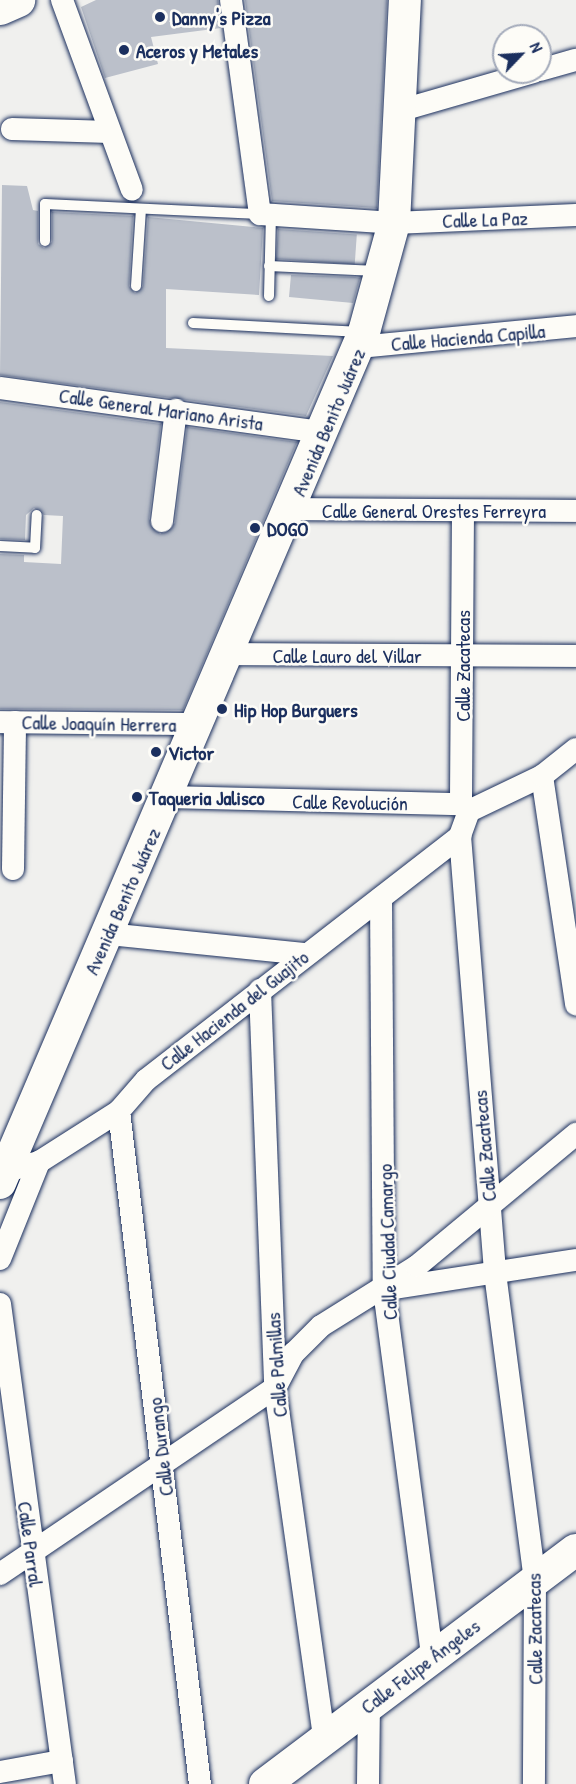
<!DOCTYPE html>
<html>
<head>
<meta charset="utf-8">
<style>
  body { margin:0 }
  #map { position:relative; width:576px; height:1784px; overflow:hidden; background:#f0f0ee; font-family:"Patrick Hand",sans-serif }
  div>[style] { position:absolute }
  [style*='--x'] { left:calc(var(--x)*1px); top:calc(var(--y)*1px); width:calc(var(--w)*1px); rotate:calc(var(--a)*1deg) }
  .building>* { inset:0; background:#bbc0ca; transform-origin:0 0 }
  .roads { filter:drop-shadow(0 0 2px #1b2f5e) drop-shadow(0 0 2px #1b2f5e) }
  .lane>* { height:10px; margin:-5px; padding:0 5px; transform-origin:5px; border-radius:5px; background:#fdfcf7 }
  .street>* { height:22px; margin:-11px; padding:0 11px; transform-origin:11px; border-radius:11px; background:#fdfcf7 }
  .secondary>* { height:32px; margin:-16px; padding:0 16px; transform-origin:16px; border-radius:16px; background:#fdfcf7 }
  .primary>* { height:33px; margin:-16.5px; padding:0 16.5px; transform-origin:16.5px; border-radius:16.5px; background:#fdfcf7 }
  .dots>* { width:16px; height:16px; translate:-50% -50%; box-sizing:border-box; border:3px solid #fdfcf7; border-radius:50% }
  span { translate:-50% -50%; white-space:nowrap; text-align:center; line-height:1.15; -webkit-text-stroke:5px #fdfcf7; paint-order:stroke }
  .poi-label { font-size:20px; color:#1b2f5e; font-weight:700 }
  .left { translate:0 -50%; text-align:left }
  .street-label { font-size:20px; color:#1b2f5e }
  .north { position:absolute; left:492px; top:24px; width:60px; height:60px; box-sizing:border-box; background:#fdfcf7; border:2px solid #a3aaba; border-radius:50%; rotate:65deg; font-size:16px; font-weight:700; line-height:24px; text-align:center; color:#1b2f5e }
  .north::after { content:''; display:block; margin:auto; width:21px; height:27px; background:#1b2f5e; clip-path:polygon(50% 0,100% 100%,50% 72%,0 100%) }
</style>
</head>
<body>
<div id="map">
  <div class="building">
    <div style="clip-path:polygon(96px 0,218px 0,221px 28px,151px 37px,158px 64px,105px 78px,81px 7px)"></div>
    <div style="clip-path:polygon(245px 0,387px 0,377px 208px,272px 201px)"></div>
    <div style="clip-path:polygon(2px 185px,27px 186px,33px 210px,38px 211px,38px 244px,44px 248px,52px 242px,52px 212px,133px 216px,129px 286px,135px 293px,143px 286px,148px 217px,263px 228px,259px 295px,166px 289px,166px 348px,333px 356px,306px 416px,0 375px)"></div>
    <div style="left:278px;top:229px;width:79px;height:30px;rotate:4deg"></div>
    <div style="clip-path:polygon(291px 275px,355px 277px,360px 278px,353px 303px,289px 297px)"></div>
    <div style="clip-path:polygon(0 402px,161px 424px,149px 519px,160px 534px,175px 523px,187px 427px,297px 442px,183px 710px,0 709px,0 554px,24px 555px,24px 562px,61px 564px,63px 516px,44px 515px,34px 508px,26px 515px,25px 540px,0 539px)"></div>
  </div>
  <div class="roads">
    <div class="lane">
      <div style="--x:45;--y:241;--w:37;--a:-90"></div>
      <div style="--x:45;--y:204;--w:215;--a:2.7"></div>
      <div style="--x:269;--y:266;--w:108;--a:2.7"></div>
      <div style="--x:136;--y:286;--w:77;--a:-86.3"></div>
      <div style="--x:269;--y:296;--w:81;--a:-88.6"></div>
      <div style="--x:193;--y:323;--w:168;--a:3.1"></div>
      <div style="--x:0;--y:546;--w:35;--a:3"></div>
      <div style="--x:35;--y:548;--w:33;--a:-87"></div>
    </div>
    <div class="street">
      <div style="--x:62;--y:0;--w:202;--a:69.8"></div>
      <div style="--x:231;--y:0;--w:216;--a:82.3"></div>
      <div style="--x:260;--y:214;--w:134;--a:3.8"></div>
      <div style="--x:394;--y:223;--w:182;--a:-2.5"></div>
      <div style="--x:540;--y:70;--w:37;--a:-16"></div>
      <div style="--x:402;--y:110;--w:137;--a:-16.1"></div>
      <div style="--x:12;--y:129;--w:98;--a:1.8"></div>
      <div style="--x:359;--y:347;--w:218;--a:-5.5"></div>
      <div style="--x:0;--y:388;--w:325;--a:7.8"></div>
      <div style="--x:291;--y:509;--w:285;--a:0.4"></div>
      <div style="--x:463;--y:511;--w:293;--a:90.4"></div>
      <div style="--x:461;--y:804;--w:11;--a:41"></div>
      <div style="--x:469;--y:811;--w:27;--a:110"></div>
      <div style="--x:460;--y:836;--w:438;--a:85.4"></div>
      <div style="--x:495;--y:1273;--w:309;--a:82.6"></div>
      <div style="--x:535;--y:1579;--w:205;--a:90.3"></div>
      <div style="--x:162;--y:521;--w:112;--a:-82.8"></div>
      <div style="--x:227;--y:654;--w:349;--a:0.3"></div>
      <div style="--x:0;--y:722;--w:198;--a:0.6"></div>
      <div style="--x:542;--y:776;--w:231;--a:81.5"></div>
      <div style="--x:168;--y:797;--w:293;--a:1.4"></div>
      <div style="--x:469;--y:811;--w:81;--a:-25.6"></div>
      <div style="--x:542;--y:776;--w:43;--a:-38.5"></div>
      <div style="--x:13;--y:869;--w:147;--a:-89.2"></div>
      <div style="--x:381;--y:898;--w:392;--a:89.6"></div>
      <div style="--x:384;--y:1290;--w:369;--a:82.5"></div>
      <div style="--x:108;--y:934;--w:198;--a:5.8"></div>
      <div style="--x:260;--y:990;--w:398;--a:87.8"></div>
      <div style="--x:275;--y:1388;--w:352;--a:82"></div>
      <div style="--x:119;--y:1111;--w:678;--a:83.14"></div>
      <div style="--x:0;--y:1173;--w:41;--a:-15.8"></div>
      <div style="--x:39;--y:1162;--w:95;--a:-32.5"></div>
      <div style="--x:119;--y:1111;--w:41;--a:-48.9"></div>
      <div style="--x:146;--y:1080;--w:398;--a:-37.8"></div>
      <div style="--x:0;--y:1259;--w:105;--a:-68.1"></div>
      <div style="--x:388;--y:1289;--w:190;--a:-8.8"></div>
      <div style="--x:0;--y:1304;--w:484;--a:82.3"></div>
      <div style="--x:0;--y:1574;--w:332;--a:-34.1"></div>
      <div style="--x:275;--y:1388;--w:40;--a:-62"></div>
      <div style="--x:294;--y:1353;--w:38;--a:-45"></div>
      <div style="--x:321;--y:1326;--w:113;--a:-32"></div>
      <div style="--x:417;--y:1266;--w:207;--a:-39.7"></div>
      <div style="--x:0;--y:1772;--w:63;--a:-10.1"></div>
      <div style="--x:368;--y:1784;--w:79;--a:-89.3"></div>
    </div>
    <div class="secondary">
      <div style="--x:0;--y:1183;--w:926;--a:-66.84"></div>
      <div style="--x:364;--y:332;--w:113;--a:-74.6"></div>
      <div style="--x:394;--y:223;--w:223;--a:-87.2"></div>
      <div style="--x:265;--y:1784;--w:389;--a:-37"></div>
    </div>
    <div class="primary">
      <div style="--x:0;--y:8;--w:20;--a:-24"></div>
    </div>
  </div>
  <div class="dots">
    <div style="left:160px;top:17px;background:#1b2f5e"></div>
    <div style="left:124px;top:50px;background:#1b2f5e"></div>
    <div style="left:255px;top:528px;background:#1b2f5e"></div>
    <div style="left:222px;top:709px;background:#1b2f5e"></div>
    <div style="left:156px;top:752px;background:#1b2f5e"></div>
    <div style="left:137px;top:797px;background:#1b2f5e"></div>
  </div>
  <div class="poi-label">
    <span class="left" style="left:172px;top:17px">Danny's Pizza</span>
    <span class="left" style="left:136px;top:50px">Aceros y Metales</span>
    <span class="left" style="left:267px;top:528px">DOGO</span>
    <span class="left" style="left:234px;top:709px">Hip Hop Burguers</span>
    <span class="left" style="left:168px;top:752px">Victor</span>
    <span class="left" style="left:149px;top:797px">Taqueria Jalisco</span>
  </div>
  <div class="street-label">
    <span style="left:485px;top:219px;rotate:-2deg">Calle La Paz</span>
    <span style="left:468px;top:337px;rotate:-5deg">Calle Hacienda Capilla</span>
    <span style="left:161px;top:409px;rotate:8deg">Calle General Mariano Arista</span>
    <span style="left:328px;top:422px;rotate:-67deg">Avenida Benito Juárez</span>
    <span style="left:434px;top:510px">Calle General Orestes Ferreyra</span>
    <span style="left:347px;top:655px">Calle Lauro del Villar</span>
    <span style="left:462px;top:666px;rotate:-90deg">Calle Zacatecas</span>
    <span style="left:99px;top:723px;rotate:1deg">Calle Joaquín Herrera</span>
    <span style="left:350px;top:802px;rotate:1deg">Calle Revolución</span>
    <span style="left:122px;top:901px;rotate:-66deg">Avenida Benito Juárez</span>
    <span style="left:234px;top:1010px;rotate:-38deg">Calle Hacienda del Guajito</span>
    <span style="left:484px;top:1146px;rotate:-95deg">Calle Zacatecas</span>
    <span style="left:387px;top:1242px;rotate:-92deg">Calle Ciudad Camargo</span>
    <span style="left:276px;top:1365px;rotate:-94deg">Calle Palmillas</span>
    <span style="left:160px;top:1447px;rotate:-97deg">Calle Durango</span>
    <span style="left:31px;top:1544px;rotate:82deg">Calle Parral</span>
    <span style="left:534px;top:1629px;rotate:-91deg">Calle Zacatecas</span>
    <span style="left:420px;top:1666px;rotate:-37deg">Calle Felipe Ángeles</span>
  </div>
  <div class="north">N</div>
</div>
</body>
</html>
